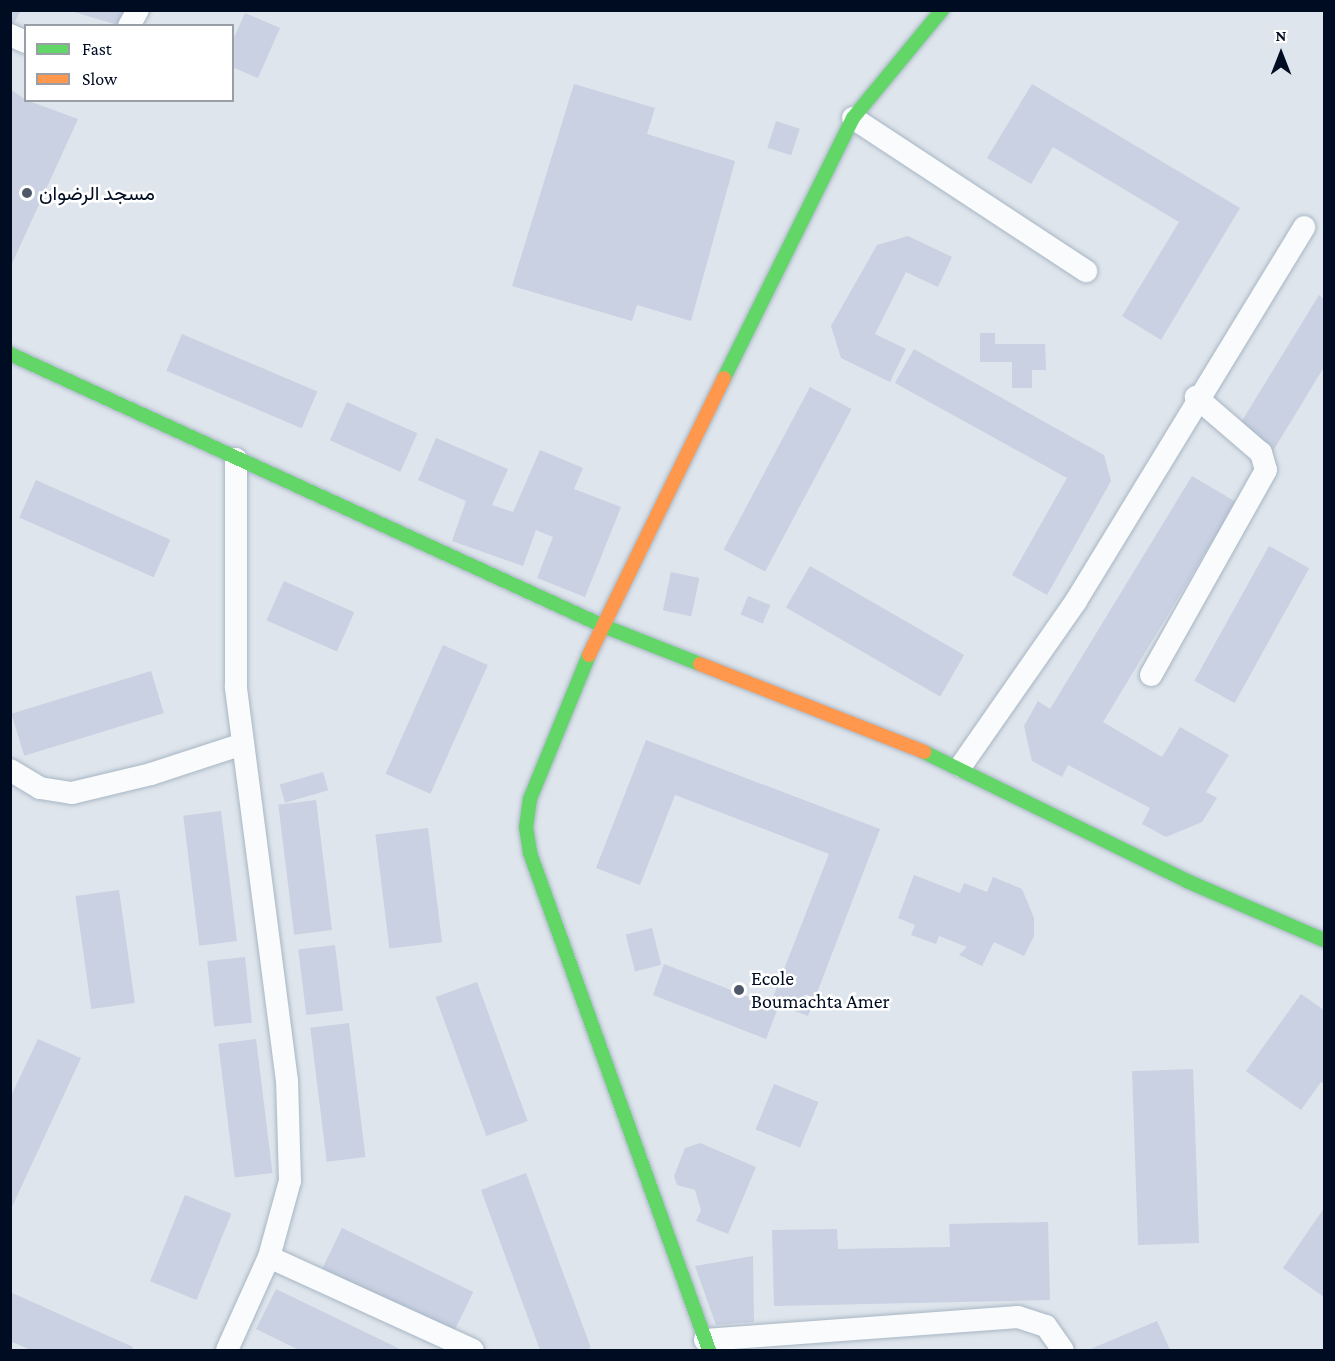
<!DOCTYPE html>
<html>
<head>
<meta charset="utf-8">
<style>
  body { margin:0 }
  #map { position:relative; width:1335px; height:1361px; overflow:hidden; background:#dfe5ec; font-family:"Crimson Pro",Vazirmatn,serif }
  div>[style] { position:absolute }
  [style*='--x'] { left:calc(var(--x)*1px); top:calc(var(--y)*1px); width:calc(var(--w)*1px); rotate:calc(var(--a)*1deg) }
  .building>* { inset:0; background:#c9d1e2; transform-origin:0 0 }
  .roads { filter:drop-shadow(0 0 2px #a7b6c4) drop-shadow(0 0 2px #a7b6c4) }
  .street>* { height:22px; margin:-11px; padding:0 11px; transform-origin:11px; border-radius:11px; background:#fafbfc }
  .fast>* { height:14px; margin:-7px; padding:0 7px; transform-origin:7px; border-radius:7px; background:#63d668 }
  .slow>* { height:14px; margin:-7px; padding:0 7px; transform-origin:7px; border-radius:7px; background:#ff974d }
  .dots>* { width:16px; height:16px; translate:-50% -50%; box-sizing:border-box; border:3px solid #fff; border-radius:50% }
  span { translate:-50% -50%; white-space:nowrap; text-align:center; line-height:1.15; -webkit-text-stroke:5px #fff; paint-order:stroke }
  .poi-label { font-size:20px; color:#000c22 }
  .left { translate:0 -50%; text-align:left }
  .frame { position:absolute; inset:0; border:12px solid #000c22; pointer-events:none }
  .legend { position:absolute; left:24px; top:24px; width:210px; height:78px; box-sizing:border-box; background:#fff; border:2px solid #999ea7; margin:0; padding:8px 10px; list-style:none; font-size:18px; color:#000c22 }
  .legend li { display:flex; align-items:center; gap:12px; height:30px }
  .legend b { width:30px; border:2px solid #999ea7 }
  .north { position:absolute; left:1251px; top:24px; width:60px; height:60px; -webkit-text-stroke:4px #fff; paint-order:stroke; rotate:0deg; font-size:16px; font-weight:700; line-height:24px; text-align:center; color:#000c22 }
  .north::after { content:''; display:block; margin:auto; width:21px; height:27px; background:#000c22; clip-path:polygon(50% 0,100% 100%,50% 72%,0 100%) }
</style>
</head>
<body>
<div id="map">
  <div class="building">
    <div style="clip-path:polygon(10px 10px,21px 10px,10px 31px)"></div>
    <div style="clip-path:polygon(126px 10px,121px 26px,71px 11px)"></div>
    <div style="clip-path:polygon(245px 13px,280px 28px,258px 78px,232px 67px,232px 42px)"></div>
    <div style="clip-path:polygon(574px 84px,655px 108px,647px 134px,735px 161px,691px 321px,637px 305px,632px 321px,512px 286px)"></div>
    <div style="clip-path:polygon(1032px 84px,1240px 208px,1161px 340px,1122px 316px,1179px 222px,1053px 147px,1031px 184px,987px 158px)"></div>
    <div style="clip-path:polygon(10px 89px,26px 100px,78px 119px,10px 268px)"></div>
    <div style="left:776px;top:121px;width:25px;height:28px;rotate:18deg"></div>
    <div style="clip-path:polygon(908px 236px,952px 257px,938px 287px,906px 272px,875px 334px,906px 349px,890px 382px,841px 358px,831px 326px,877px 245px)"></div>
    <div style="clip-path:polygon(1319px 295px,1324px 299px,1324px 367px,1273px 451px,1237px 429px)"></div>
    <div style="clip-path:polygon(980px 333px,995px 333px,995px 344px,1045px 344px,1046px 370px,1032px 370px,1032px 388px,1012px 388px,1012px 362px,980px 362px)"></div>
    <div style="left:182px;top:334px;width:147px;height:40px;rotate:23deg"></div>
    <div style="clip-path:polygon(914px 349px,1104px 455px,1111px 481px,1047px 595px,1012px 575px,1067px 478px,895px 383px)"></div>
    <div style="left:810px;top:387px;width:47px;height:184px;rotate:28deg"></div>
    <div style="left:347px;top:402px;width:77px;height:42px;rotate:24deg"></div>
    <div style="clip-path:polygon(436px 438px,508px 469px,492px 505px,513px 512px,540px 450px,583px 468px,574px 489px,621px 507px,585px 597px,537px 578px,553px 537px,536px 530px,523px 566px,452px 541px,466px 501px,418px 480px)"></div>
    <div style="clip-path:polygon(1192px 476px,1236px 502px,1103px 722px,1162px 757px,1180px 727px,1229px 755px,1206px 792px,1217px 798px,1202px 822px,1166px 837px,1142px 824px,1150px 808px,1068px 765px,1062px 777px,1032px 761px,1024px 726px,1038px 701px,1050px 709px)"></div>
    <div style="left:36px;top:480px;width:147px;height:41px;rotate:24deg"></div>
    <div style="left:1269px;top:546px;width:46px;height:154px;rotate:29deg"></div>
    <div style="left:810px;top:566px;width:178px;height:48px;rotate:30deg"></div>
    <div style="left:671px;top:572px;width:29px;height:39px;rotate:12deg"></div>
    <div style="left:284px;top:581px;width:77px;height:43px;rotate:24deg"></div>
    <div style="left:748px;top:596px;width:24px;height:20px;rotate:22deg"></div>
    <div style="left:443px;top:645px;width:49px;height:141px;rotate:24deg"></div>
    <div style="left:151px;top:671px;width:44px;height:146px;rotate:73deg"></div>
    <div style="clip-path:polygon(646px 740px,880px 829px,808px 1016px,779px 1005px,766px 1039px,653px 995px,664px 964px,770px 1005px,829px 854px,675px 795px,640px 885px,596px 868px)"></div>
    <div style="left:323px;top:772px;width:19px;height:45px;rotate:74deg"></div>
    <div style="left:316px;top:800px;width:131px;height:38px;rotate:83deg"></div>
    <div style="left:221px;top:811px;width:131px;height:38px;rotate:83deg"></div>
    <div style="left:428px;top:828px;width:115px;height:53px;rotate:83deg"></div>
    <div style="clip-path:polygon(914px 875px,960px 893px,964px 883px,987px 892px,993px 877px,1022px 889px,1034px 918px,1034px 936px,1024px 956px,994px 942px,982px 966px,959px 955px,967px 947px,939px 936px,936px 944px,911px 935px,915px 925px,898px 918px)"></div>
    <div style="left:119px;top:890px;width:114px;height:44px;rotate:82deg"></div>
    <div style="left:652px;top:928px;width:38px;height:27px;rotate:76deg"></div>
    <div style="left:335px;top:945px;width:66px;height:37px;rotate:83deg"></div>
    <div style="left:245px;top:957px;width:66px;height:38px;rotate:84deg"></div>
    <div style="left:477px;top:982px;width:148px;height:44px;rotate:70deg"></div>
    <div style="clip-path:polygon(1301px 994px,1324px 1010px,1324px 1084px,1321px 1082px,1301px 1110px,1246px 1071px)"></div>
    <div style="left:349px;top:1023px;width:135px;height:39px;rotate:83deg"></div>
    <div style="clip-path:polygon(38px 1039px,81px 1058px,10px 1211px,10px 1098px)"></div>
    <div style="left:256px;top:1039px;width:135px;height:38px;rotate:83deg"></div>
    <div style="left:1193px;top:1069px;width:174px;height:61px;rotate:88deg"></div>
    <div style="left:774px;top:1084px;width:48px;height:49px;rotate:22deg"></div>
    <div style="clip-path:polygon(700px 1143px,756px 1167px,728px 1234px,696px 1221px,701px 1210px,695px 1190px,677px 1185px,674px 1176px,685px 1148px)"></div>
    <div style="clip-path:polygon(526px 1173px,591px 1348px,584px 1350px,540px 1350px,481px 1190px)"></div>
    <div style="left:185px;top:1195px;width:50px;height:93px;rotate:22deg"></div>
    <div style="clip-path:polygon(1324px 1208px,1324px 1297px,1283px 1268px)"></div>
    <div style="clip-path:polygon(1048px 1222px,1050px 1300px,774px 1306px,772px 1230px,837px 1229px,838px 1249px,950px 1247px,949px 1224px)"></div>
    <div style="left:342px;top:1228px;width:146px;height:45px;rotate:26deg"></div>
    <div style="clip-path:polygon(753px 1256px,754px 1322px,716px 1325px,695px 1266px)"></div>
    <div style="clip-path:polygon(276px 1289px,402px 1350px,299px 1350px,256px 1329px)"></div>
    <div style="clip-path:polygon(10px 1292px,133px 1347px,132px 1350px,31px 1350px,10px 1341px)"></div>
    <div style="clip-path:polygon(1157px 1321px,1170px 1350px,1088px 1350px)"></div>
  </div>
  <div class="roads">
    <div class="street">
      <div style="--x:129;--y:26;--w:18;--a:-61"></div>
      <div style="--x:10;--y:35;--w:17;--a:24"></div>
      <div style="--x:853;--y:118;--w:279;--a:33.3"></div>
      <div style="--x:1151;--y:675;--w:235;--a:-60.7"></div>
      <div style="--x:1266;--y:470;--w:18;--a:-106"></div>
      <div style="--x:1261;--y:453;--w:86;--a:-139.3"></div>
      <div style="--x:961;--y:766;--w:201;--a:-55.1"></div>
      <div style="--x:1076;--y:601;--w:438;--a:-58.6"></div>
      <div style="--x:10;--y:770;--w:35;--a:31"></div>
      <div style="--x:40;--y:788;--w:32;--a:9"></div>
      <div style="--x:72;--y:793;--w:81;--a:-13.5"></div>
      <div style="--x:151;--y:774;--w:97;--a:-18.1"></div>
      <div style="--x:269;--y:1257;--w:224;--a:24.5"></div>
      <div style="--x:705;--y:1340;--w:314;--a:-4.2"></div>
      <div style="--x:1018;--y:1317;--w:29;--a:18"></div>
      <div style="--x:1046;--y:1326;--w:29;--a:55"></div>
      <div style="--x:227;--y:1350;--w:102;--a:-65.7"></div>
      <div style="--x:269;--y:1257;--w:79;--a:-74.6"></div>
      <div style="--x:290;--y:1181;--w:100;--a:-91.7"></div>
      <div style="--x:287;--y:1081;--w:398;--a:-97.4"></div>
      <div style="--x:236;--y:686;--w:227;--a:-90"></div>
    </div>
    <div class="fast">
      <div style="--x:10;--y:354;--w:650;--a:24.63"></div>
      <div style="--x:601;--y:625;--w:106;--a:21.5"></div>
      <div style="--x:724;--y:378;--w:290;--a:-63.6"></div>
      <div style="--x:853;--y:118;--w:140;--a:-50.5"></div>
      <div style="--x:589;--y:655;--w:156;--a:112.3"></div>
      <div style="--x:530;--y:799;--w:28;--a:98"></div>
      <div style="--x:526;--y:827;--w:26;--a:81"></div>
      <div style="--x:530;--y:853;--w:528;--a:70.19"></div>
      <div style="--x:924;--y:752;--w:293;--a:26.1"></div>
      <div style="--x:1187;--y:881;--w:149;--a:23.3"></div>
    </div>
    <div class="slow">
      <div style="--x:589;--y:655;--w:308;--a:-64"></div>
      <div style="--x:700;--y:664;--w:241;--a:21.4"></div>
    </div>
  </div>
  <div class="dots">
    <div style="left:27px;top:193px;background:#4e5869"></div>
    <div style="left:739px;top:990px;background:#4e5869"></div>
  </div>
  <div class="poi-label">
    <span class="left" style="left:39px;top:193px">مسجد الرضوان</span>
    <span class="left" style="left:751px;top:990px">Ecole<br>Boumachta Amer</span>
  </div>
  <div class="frame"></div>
  <ul class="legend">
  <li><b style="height:8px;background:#63d668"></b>Fast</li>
  <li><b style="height:8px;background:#ff974d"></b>Slow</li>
  </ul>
  <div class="north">N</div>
</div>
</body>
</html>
